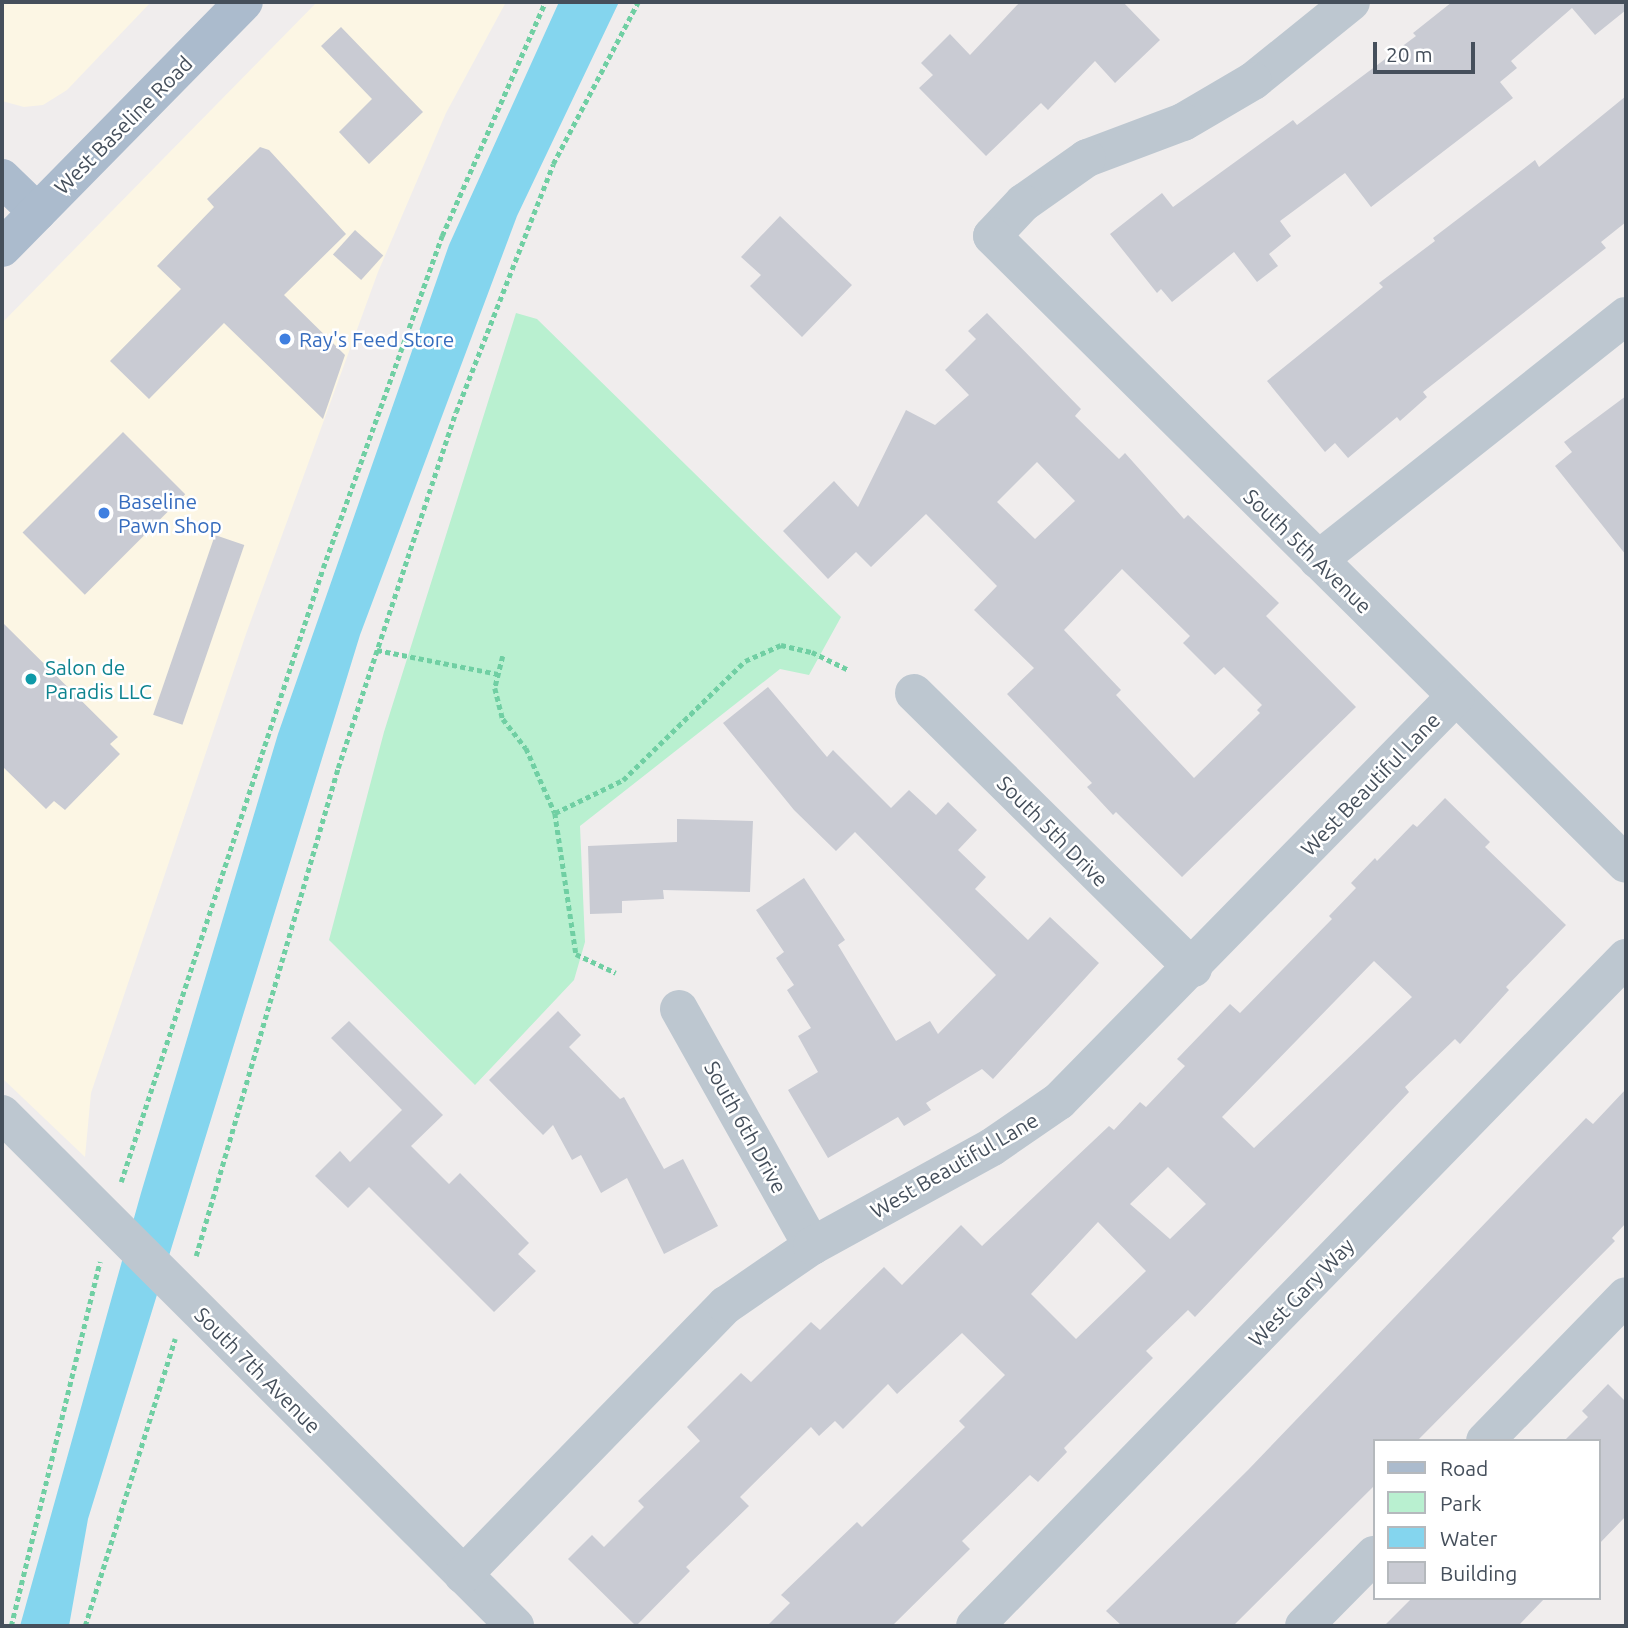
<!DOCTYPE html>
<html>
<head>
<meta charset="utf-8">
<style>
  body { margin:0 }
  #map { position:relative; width:1628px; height:1628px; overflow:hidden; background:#f0eded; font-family:Ubuntu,sans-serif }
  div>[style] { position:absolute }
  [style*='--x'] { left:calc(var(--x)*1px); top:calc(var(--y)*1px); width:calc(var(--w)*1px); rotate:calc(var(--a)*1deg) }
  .commercial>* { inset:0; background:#fcf6e4 }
  .green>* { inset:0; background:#b9f0d0 }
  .water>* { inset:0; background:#84d5ee }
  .building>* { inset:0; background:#c9cbd3; transform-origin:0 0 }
  .path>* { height:4.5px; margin-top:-2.25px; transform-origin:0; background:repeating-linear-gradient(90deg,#70cfa3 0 5px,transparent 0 8.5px) }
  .minor>* { height:38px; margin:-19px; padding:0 19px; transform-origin:19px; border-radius:19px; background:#bdc7d0 }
  .major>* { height:38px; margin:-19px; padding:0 19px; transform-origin:19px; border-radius:19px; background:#abbbcd }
  .dots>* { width:19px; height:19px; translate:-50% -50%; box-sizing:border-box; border:4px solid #fff; border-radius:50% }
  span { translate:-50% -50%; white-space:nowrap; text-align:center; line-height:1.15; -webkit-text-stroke:5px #fff; paint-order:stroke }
  .street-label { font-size:21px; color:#454f5b }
  .shop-label { font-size:21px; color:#366cbe }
  .left { translate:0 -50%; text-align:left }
  .culture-label { font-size:21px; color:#0d838f }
  .frame { position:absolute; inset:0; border:4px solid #454f5b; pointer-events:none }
  .legend { position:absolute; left:1373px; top:1439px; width:228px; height:161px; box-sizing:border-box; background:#fff; border:2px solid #b5b9bd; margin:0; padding:9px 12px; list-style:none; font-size:21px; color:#454f5b }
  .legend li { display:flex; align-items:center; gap:14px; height:35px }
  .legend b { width:35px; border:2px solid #b5b9bd }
  .scale { position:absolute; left:1373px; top:42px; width:102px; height:32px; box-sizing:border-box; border:4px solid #454f5b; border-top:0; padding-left:9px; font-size:21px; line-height:24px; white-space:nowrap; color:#454f5b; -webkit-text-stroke:5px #fff; paint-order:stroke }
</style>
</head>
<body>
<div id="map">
  <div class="commercial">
    <div style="clip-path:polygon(2px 2px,151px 2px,67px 90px,43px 105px,24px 107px,2px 101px)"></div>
    <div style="clip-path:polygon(317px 2px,506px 2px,446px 113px,378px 272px,246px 634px,91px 1093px,85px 1157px,2px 1078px,2px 323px)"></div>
  </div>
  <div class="green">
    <div style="clip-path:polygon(516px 313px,537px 319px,841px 617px,809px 675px,780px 669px,580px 826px,585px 942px,574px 980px,475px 1085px,329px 940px,384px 732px)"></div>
  </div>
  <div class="water">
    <div style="clip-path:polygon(559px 2px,619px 2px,517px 216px,360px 635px,88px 1519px,69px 1626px,20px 1626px,141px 1193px,278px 734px,449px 245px)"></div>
  </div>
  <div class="building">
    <div style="clip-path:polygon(1020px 2px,1123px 2px,1160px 40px,1115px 83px,1095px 61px,1048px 110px,1041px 103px,986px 156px,919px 88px,933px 75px,921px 63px,950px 34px,970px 55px)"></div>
    <div style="clip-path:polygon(1452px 2px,1626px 2px,1626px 10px,1595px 35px,1572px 8px,1511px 61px,1517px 68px,1500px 82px,1513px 98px,1371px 207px,1345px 173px,1280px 221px,1291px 236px,1269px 254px,1278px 266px,1257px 282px,1234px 252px,1172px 302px,1161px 289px,1157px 293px,1110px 234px,1162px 193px,1173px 207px,1293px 120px,1297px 125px,1416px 36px,1413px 33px)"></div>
    <div style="clip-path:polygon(341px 27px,423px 112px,369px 164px,339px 132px,372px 99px,321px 46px)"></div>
    <div style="clip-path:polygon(1626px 96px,1626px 222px,1601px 242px,1606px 248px,1423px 392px,1427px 397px,1400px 421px,1397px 417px,1348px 458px,1335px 443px,1325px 452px,1267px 381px,1383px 287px,1379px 283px,1435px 241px,1433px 238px,1535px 160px,1539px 167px)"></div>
    <div style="clip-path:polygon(260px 147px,269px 150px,346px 234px,284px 295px,345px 355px,323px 419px,224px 323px,149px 399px,110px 361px,181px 289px,157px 266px,214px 207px,207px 199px)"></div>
    <div style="clip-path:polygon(780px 216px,852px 285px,802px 337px,750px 286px,761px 275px,741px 257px)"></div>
    <div style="left:355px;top:230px;width:38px;height:33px;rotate:42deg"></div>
    <div style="clip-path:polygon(evenodd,987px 313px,1081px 409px,1075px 416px,1119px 459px,1125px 453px,1184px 519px,1188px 515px,1279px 603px,1266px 616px,1356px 707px,1182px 877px,1116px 812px,1113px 815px,1087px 787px,1092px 783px,1007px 694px,1034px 668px,974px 610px,997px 586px,926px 514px,871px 567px,856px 552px,828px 579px,783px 531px,834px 481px,858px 507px,906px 410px,935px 425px,969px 395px,945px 370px,976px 339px,968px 331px,987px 313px,1037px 462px,1075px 501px,1035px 539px,997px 502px,1037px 462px,987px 313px,1122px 569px,1190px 636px,1183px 643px,1215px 675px,1224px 667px,1262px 705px,1257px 710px,1260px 713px,1194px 778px,1116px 695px,1121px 690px,1064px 630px,1122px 569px)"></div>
    <div style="clip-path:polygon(1626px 396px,1626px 555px,1555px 466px,1572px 452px,1564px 442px)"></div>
    <div style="left:123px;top:432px;width:88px;height:142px;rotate:45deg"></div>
    <div style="left:215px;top:535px;width:31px;height:190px;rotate:19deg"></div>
    <div style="clip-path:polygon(2px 622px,118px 737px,110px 744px,120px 754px,65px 810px,54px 801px,46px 809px,2px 766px)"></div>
    <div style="clip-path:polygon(768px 687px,827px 757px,833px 750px,891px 808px,909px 790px,936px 815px,948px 802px,977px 830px,958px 850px,986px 877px,975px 889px,1028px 940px,1050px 917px,1099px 963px,993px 1079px,982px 1069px,926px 1103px,931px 1110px,904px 1126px,898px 1117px,828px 1158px,788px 1090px,818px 1072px,798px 1036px,811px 1028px,787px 990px,794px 985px,776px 958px,784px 952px,756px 910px,804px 878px,845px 940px,838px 945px,896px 1041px,930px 1021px,938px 1034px,996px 975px,855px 832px,836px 851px,794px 810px,723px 723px)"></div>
    <div style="clip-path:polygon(evenodd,1445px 798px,1490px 842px,1485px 847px,1566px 925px,1506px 987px,1509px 990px,1460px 1044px,1455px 1039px,1405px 1087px,1409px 1092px,1195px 1317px,1188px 1310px,1146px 1351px,1153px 1358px,1064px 1448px,1067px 1452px,1038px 1482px,1030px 1475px,962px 1541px,970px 1549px,892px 1626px,767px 1626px,790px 1603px,781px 1595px,857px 1522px,862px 1527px,965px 1427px,959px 1421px,1005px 1375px,962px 1333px,897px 1394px,888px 1384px,843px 1429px,835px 1421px,819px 1436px,811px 1427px,740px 1497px,749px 1506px,686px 1567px,690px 1571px,636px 1626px,568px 1559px,592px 1535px,604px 1547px,644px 1507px,638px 1501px,700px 1441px,687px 1427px,741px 1373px,751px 1382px,811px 1322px,820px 1330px,884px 1267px,902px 1285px,961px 1225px,982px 1246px,1109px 1126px,1114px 1130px,1140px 1102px,1146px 1107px,1185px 1066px,1177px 1059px,1230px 1004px,1240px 1013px,1332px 919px,1329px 916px,1356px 888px,1351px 883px,1375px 858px,1377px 861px,1413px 824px,1417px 827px,1445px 798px,1374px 961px,1412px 997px,1254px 1148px,1222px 1117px,1374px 961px,1445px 798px,1168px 1167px,1206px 1204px,1170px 1239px,1130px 1204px,1168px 1167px,1445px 798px,1098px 1222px,1146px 1271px,1076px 1339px,1031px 1294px,1098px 1222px)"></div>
    <div style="clip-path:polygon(677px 819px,753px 821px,750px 892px,663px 890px,664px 899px,622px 901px,622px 913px,590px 914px,588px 846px,677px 842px)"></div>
    <div style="clip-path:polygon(558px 1011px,581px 1035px,569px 1047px,620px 1099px,624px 1097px,664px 1169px,683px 1159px,718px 1226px,664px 1254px,627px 1178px,601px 1193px,581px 1155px,572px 1160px,553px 1125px,543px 1135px,489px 1080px)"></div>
    <div style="clip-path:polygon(349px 1021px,443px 1115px,411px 1146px,449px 1184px,460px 1173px,529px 1243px,518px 1254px,536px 1271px,494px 1312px,369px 1187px,348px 1208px,315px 1176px,340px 1151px,350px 1162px,402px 1110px,331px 1038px)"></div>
    <div style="clip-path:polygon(1626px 1089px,1626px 1223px,1612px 1238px,1615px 1241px,1417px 1441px,1374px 1441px,1374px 1486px,1233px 1626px,1122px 1626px,1106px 1611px,1248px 1470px,1586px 1118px,1593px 1124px)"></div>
    <div style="clip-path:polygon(1608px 1384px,1626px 1402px,1626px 1516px,1598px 1545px,1598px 1441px,1564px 1441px,1588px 1417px,1582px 1411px)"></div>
    <div style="clip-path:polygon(1412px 1598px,1545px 1598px,1518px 1626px,1384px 1626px)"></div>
  </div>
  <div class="path">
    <div style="--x:377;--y:650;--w:123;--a:11.2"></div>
    <div style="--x:503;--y:656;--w:33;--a:104"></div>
    <div style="--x:495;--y:688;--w:32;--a:76"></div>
    <div style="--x:503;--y:719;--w:37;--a:52"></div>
    <div style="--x:526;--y:748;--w:71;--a:66"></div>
    <div style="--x:555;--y:813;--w:143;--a:81.5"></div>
    <div style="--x:576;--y:954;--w:44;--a:25.4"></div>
    <div style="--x:555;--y:813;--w:76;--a:-25.9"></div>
    <div style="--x:623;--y:780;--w:170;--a:-44.3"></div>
    <div style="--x:745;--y:661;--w:39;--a:-24"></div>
    <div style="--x:781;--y:645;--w:32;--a:13"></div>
    <div style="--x:812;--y:652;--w:41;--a:25.9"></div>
    <div style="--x:121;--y:1182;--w:646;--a:-71.79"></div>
    <div style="--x:323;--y:568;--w:353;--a:-70.3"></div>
    <div style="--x:442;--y:236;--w:256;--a:-66.2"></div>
    <div style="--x:196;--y:1256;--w:508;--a:-73.78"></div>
    <div style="--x:338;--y:768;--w:375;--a:-71.7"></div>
    <div style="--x:456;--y:412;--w:266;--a:-68.6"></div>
    <div style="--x:553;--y:164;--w:183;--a:-62.3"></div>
    <div style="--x:11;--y:1626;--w:375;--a:-76.3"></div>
    <div style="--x:85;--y:1626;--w:301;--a:-72.6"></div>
  </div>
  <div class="minor">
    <div style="--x:1351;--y:2;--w:126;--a:141.1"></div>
    <div style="--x:1253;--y:81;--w:81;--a:149.6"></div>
    <div style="--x:1183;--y:122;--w:103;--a:159.4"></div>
    <div style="--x:1087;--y:158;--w:78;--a:144.9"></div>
    <div style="--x:1023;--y:203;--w:45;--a:133.2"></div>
    <div style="--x:992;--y:236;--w:892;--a:44.73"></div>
    <div style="--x:1318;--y:560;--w:393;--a:-38.4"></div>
    <div style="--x:914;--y:693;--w:392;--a:44.6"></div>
    <div style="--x:679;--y:1009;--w:272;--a:60.7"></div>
    <div style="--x:2;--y:1114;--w:725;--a:44.94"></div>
    <div style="--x:1485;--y:1441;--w:202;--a:-45.8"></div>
    <div style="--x:463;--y:1575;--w:377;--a:-45.8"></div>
    <div style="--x:726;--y:1305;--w:104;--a:-34.5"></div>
    <div style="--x:812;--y:1246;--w:205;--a:-28.8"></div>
    <div style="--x:992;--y:1147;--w:81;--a:-34.5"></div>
    <div style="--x:1059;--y:1101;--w:567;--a:-45.57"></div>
    <div style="--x:975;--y:1626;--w:933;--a:-45.74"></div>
    <div style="--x:1304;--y:1626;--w:100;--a:-45.4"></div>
  </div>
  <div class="major">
    <div style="--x:2;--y:178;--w:49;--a:44.2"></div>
    <div style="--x:2;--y:248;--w:345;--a:-45.5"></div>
  </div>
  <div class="dots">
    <div style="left:285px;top:339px;background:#3f7fe0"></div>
    <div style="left:104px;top:513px;background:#3f7fe0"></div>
    <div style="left:31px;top:679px;background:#0f9aa8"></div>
  </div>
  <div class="street-label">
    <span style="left:123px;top:125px;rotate:-45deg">West Baseline Road</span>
    <span style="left:1308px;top:551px;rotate:44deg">South 5th Avenue</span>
    <span style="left:1370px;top:784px;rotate:-46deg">West Beautiful Lane</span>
    <span style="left:1053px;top:831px;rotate:45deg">South 5th Drive</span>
    <span style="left:746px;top:1127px;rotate:61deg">South 6th Drive</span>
    <span style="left:954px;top:1165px;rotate:-30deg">West Beautiful Lane</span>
    <span style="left:1301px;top:1292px;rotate:-46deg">West Gary Way</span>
    <span style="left:258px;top:1370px;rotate:45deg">South 7th Avenue</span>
  </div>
  <div class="shop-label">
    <span class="left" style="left:299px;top:339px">Ray's Feed Store</span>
    <span class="left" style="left:118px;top:513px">Baseline<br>Pawn Shop</span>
  </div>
  <div class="culture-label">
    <span class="left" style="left:45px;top:679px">Salon de<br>Paradis LLC</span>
  </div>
  <div class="frame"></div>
  <ul class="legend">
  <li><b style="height:9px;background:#abbbcd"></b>Road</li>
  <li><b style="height:19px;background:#b9f0d0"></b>Park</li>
  <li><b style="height:19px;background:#84d5ee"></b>Water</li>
  <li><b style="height:19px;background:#c9cbd3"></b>Building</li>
  </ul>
  <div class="scale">20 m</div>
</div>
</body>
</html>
